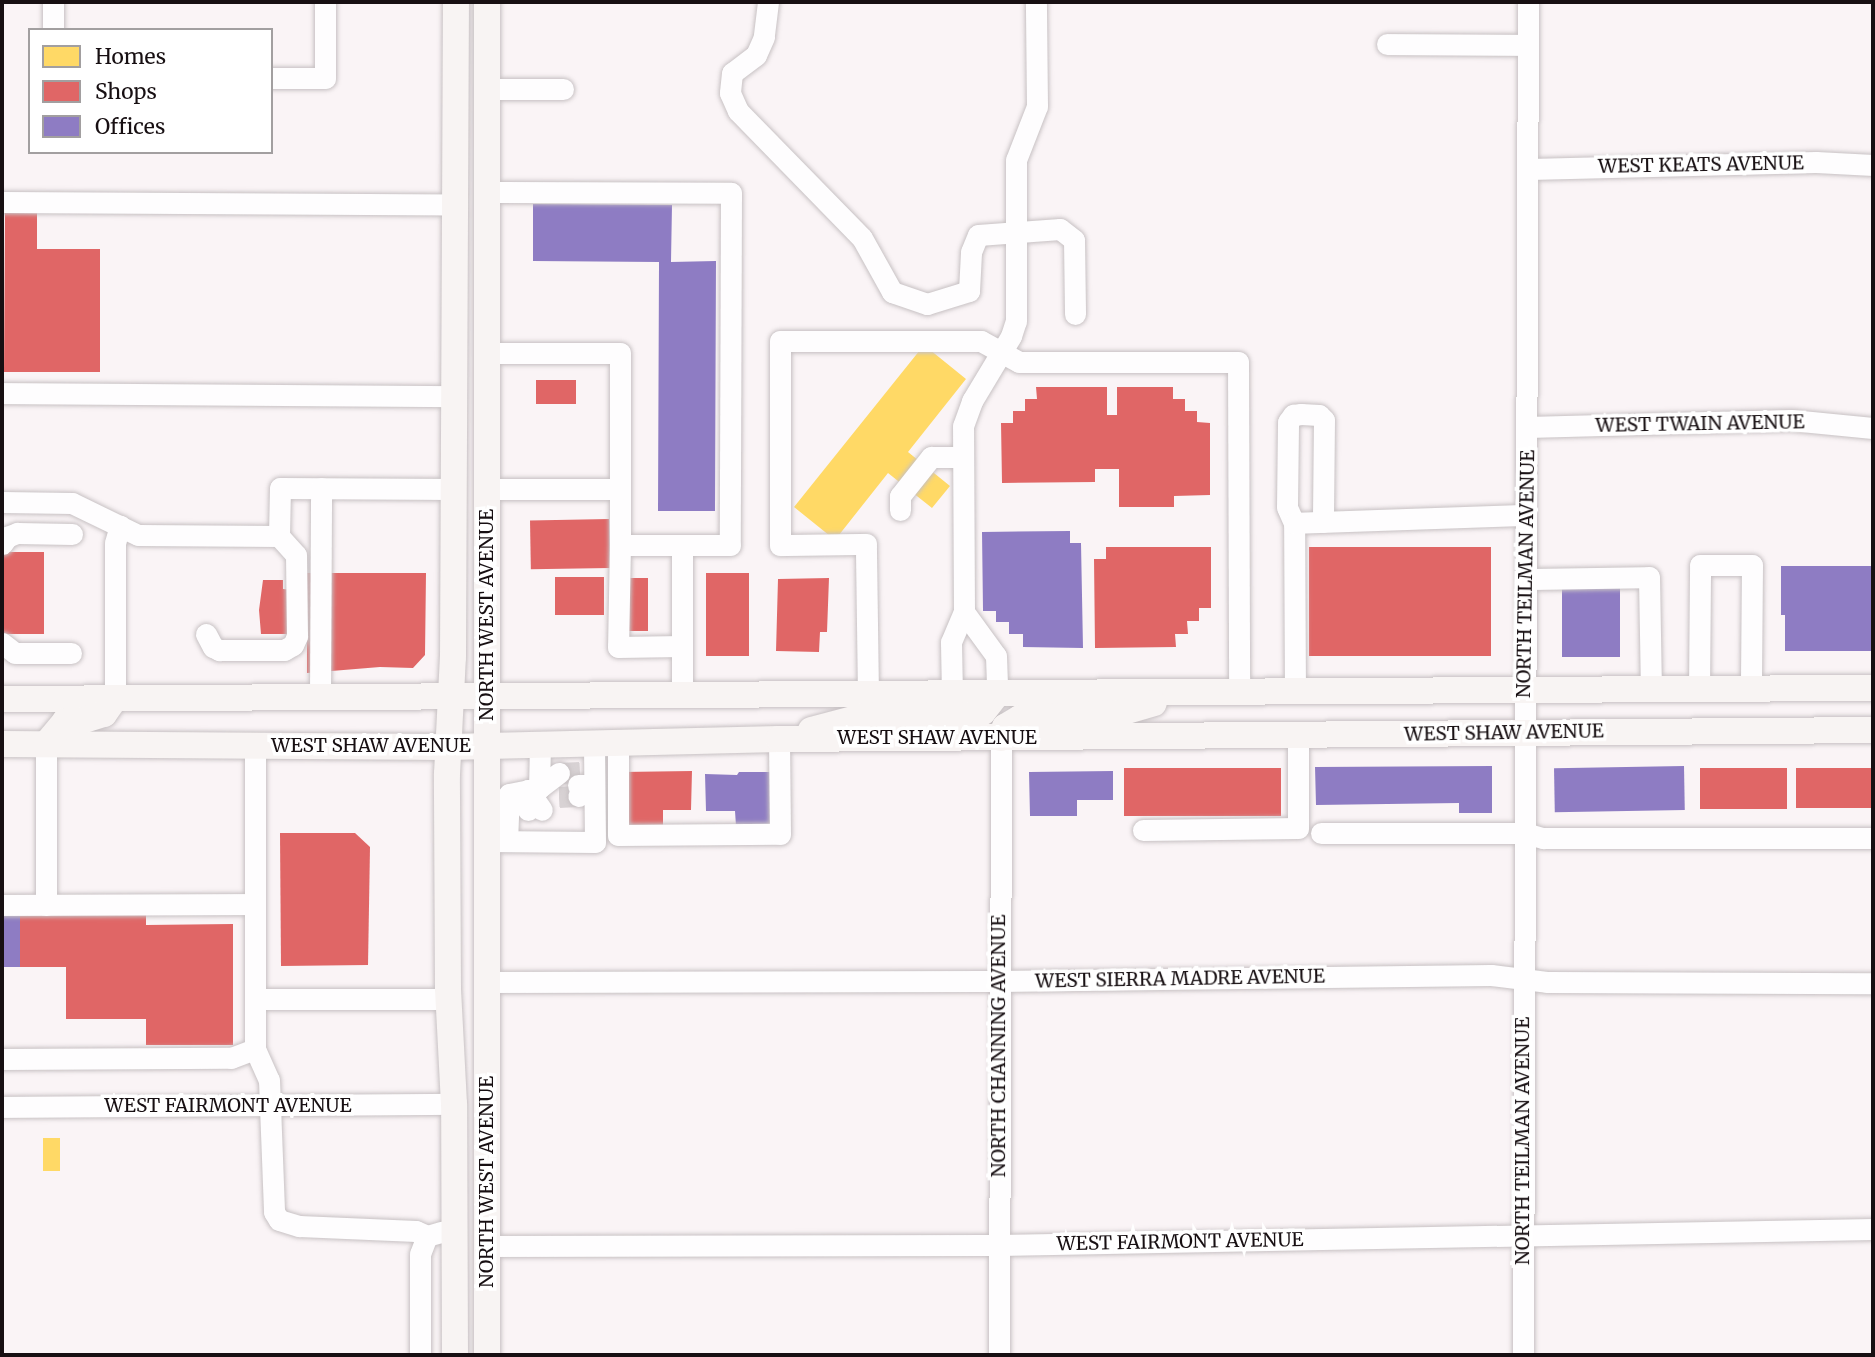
<!DOCTYPE html>
<html>
<head>
<meta charset="utf-8">
<style>
  body { margin:0 }
  #map { position:relative; width:1875px; height:1357px; overflow:hidden; background:#faf4f6; font-family:Merriweather,serif }
  div>[style] { position:absolute }
  [style*='--x'] { left:calc(var(--x)*1px); top:calc(var(--y)*1px); width:calc(var(--w)*1px); rotate:calc(var(--a)*1deg) }
  .homes>* { inset:0; background:#ffd966; transform-origin:0 0 }
  .shops>* { inset:0; background:#e06666; transform-origin:0 0 }
  .offices>* { inset:0; background:#8e7cc3; transform-origin:0 0 }
  .minor-tunnel>* { height:21px; margin-top:-10.5px; transform-origin:0; background:repeating-linear-gradient(90deg,#d8d2d4 0 21px,transparent 0 31px) }
  .roads { filter:drop-shadow(0 0 2px #c7c1c3) drop-shadow(0 0 2px #c7c1c3) }
  .minor>* { height:21px; margin:-10.5px; padding:0 10.5px; transform-origin:10.5px; border-radius:10.5px; background:#fefdfe }
  .major>* { height:26px; margin:-13px; padding:0 13px; transform-origin:13px; border-radius:13px; background:#f8f4f3 }
  span { translate:-50% -50%; white-space:nowrap; text-align:center; line-height:1.15; -webkit-text-stroke:7px #fff; paint-order:stroke }
  .street-label { font-size:19px; color:#170f12 }
  .frame { position:absolute; inset:0; border:4px solid #170f12; pointer-events:none }
  .legend { position:absolute; left:28px; top:28px; width:245px; height:126px; box-sizing:border-box; background:#fff; border:2px solid #a29fa0; margin:0; padding:9px 12px; list-style:none; font-size:21px; color:#170f12 }
  .legend li { display:flex; align-items:center; gap:14px; height:35px }
  .legend b { width:35px; border:2px solid #a29fa0 }
</style>
</head>
<body>
<div id="map">
  <div class="homes">
    <div style="clip-path:polygon(924px 345px,966px 379px,908px 452px,950px 486px,932px 508px,888px 473px,835px 540px,794px 507px)"></div>
    <div style="left:43px;top:1138px;width:17px;height:33px"></div>
  </div>
  <div class="shops">
    <div style="clip-path:polygon(5px 210px,37px 210px,37px 249px,100px 249px,100px 372px,4px 372px)"></div>
    <div style="left:576px;top:380px;width:24px;height:40px;rotate:90deg"></div>
    <div style="clip-path:polygon(1036px 387px,1107px 387px,1107px 415px,1117px 415px,1117px 387px,1173px 387px,1173px 399px,1185px 399px,1185px 411px,1197px 411px,1197px 422px,1210px 423px,1210px 495px,1174px 496px,1174px 507px,1119px 507px,1119px 469px,1095px 469px,1095px 482px,1002px 483px,1001px 423px,1013px 423px,1013px 411px,1025px 411px,1025px 399px,1037px 399px)"></div>
    <div style="left:609px;top:519px;width:49px;height:79px;rotate:89deg"></div>
    <div style="clip-path:polygon(1106px 547px,1211px 547px,1211px 608px,1199px 608px,1199px 621px,1187px 621px,1188px 634px,1175px 634px,1176px 647px,1095px 648px,1094px 559px,1106px 559px)"></div>
    <div style="left:1491px;top:547px;width:109px;height:182px;rotate:90deg"></div>
    <div style="left:4px;top:552px;width:40px;height:82px"></div>
    <div style="clip-path:polygon(307px 573px,426px 573px,425px 655px,413px 668px,380px 667px,307px 673px)"></div>
    <div style="left:706px;top:573px;width:43px;height:83px"></div>
    <div style="left:555px;top:577px;width:49px;height:38px"></div>
    <div style="left:625px;top:578px;width:23px;height:53px"></div>
    <div style="clip-path:polygon(829px 578px,827px 632px,820px 632px,819px 652px,776px 651px,778px 579px)"></div>
    <div style="clip-path:polygon(263px 580px,283px 580px,283px 589px,291px 590px,291px 634px,261px 634px,259px 610px)"></div>
    <div style="left:1124px;top:768px;width:157px;height:48px"></div>
    <div style="left:1787px;top:768px;width:41px;height:87px;rotate:90deg"></div>
    <div style="left:1796px;top:768px;width:77px;height:40px"></div>
    <div style="clip-path:polygon(692px 771px,691px 810px,663px 810px,663px 825px,622px 826px,622px 772px)"></div>
    <div style="clip-path:polygon(280px 833px,355px 833px,370px 847px,368px 965px,281px 966px)"></div>
    <div style="clip-path:polygon(20px 914px,146px 914px,146px 925px,233px 924px,233px 1045px,146px 1045px,146px 1019px,66px 1019px,66px 967px,20px 967px)"></div>
  </div>
  <div class="offices">
    <div style="clip-path:polygon(533px 204px,672px 205px,671px 262px,716px 261px,715px 511px,658px 511px,659px 262px,533px 261px)"></div>
    <div style="clip-path:polygon(1070px 531px,1070px 543px,1081px 543px,1083px 648px,1023px 647px,1023px 634px,1009px 634px,1009px 622px,996px 622px,996px 611px,983px 611px,982px 532px)"></div>
    <div style="clip-path:polygon(1781px 566px,1873px 566px,1873px 651px,1785px 651px,1785px 615px,1781px 615px)"></div>
    <div style="left:1562px;top:587px;width:58px;height:70px"></div>
    <div style="clip-path:polygon(1492px 766px,1492px 813px,1459px 813px,1459px 803px,1316px 805px,1315px 767px)"></div>
    <div style="left:1684px;top:766px;width:44px;height:130px;rotate:89deg"></div>
    <div style="clip-path:polygon(1113px 771px,1113px 800px,1077px 800px,1077px 816px,1030px 816px,1029px 772px)"></div>
    <div style="clip-path:polygon(739px 772px,776px 772px,775px 826px,736px 826px,735px 811px,706px 811px,705px 774px,737px 775px)"></div>
    <div style="left:2px;top:914px;width:18px;height:53px"></div>
  </div>
  <div class="minor-tunnel">
    <div style="--x:559;--y:773;--w:21;--a:-3"></div>
    <div style="--x:559;--y:797;--w:19;--a:-3"></div>
  </div>
  <div class="roads">
    <div class="minor">
      <div style="--x:53;--y:2;--w:28;--a:90"></div>
      <div style="--x:768;--y:2;--w:35;--a:97"></div>
      <div style="--x:764;--y:37;--w:20;--a:114"></div>
      <div style="--x:756;--y:55;--w:30;--a:143"></div>
      <div style="--x:732;--y:73;--w:20;--a:96"></div>
      <div style="--x:730;--y:93;--w:20;--a:66"></div>
      <div style="--x:738;--y:111;--w:177;--a:45.7"></div>
      <div style="--x:862;--y:238;--w:62;--a:60.9"></div>
      <div style="--x:892;--y:292;--w:37;--a:19"></div>
      <div style="--x:927;--y:304;--w:44;--a:-17.2"></div>
      <div style="--x:969;--y:291;--w:39;--a:-87"></div>
      <div style="--x:971;--y:252;--w:18;--a:-68"></div>
      <div style="--x:978;--y:235;--w:82;--a:-4.2"></div>
      <div style="--x:1060;--y:229;--w:18;--a:38"></div>
      <div style="--x:1074;--y:240;--w:74;--a:89.2"></div>
      <div style="--x:1387;--y:44;--w:141;--a:0.4"></div>
      <div style="--x:271;--y:78;--w:54;--a:0"></div>
      <div style="--x:325;--y:78;--w:76;--a:-90"></div>
      <div style="--x:487;--y:89;--w:76;--a:0"></div>
      <div style="--x:1529;--y:169;--w:287;--a:-1.4"></div>
      <div style="--x:1816;--y:162;--w:57;--a:3"></div>
      <div style="--x:487;--y:192;--w:244;--a:0.2"></div>
      <div style="--x:731;--y:193;--w:352;--a:90.2"></div>
      <div style="--x:730;--y:545;--w:110;--a:180"></div>
      <div style="--x:620;--y:545;--w:192;--a:-90"></div>
      <div style="--x:620;--y:353;--w:132;--a:180"></div>
      <div style="--x:2;--y:202;--w:454;--a:0.3"></div>
      <div style="--x:2;--y:393;--w:451;--a:0.4"></div>
      <div style="--x:1527;--y:427;--w:264;--a:-1.5"></div>
      <div style="--x:1791;--y:420;--w:82;--a:5.6"></div>
      <div style="--x:488;--y:489;--w:132;--a:0"></div>
      <div style="--x:2;--y:502;--w:70;--a:0.8"></div>
      <div style="--x:72;--y:503;--w:73;--a:25.9"></div>
      <div style="--x:138;--y:535;--w:141;--a:0.4"></div>
      <div style="--x:279;--y:536;--w:48;--a:-88.8"></div>
      <div style="--x:280;--y:488;--w:173;--a:0.3"></div>
      <div style="--x:900;--y:510;--w:14;--a:-90"></div>
      <div style="--x:900;--y:496;--w:50;--a:-51.5"></div>
      <div style="--x:931;--y:457;--w:32;--a:0"></div>
      <div style="--x:1294;--y:523;--w:17;--a:-114"></div>
      <div style="--x:1287;--y:507;--w:85;--a:-89.3"></div>
      <div style="--x:1288;--y:422;--w:9;--a:-54"></div>
      <div style="--x:1293;--y:415;--w:8;--a:-7"></div>
      <div style="--x:1301;--y:414;--w:18;--a:3"></div>
      <div style="--x:1319;--y:415;--w:7;--a:45"></div>
      <div style="--x:1324;--y:420;--w:102;--a:90.6"></div>
      <div style="--x:2;--y:544;--w:9;--a:-54"></div>
      <div style="--x:7;--y:537;--w:11;--a:-22"></div>
      <div style="--x:17;--y:533;--w:55;--a:1"></div>
      <div style="--x:620;--y:545;--w:102;--a:91.1"></div>
      <div style="--x:618;--y:647;--w:64;--a:-0.9"></div>
      <div style="--x:1526;--y:579;--w:123;--a:-0.9"></div>
      <div style="--x:1649;--y:577;--w:113;--a:89"></div>
      <div style="--x:964;--y:612;--w:54;--a:54"></div>
      <div style="--x:996;--y:656;--w:38;--a:88"></div>
      <div style="--x:206;--y:634;--w:15;--a:62"></div>
      <div style="--x:213;--y:647;--w:7;--a:27"></div>
      <div style="--x:219;--y:650;--w:65;--a:0"></div>
      <div style="--x:284;--y:650;--w:10;--a:-29"></div>
      <div style="--x:293;--y:645;--w:10;--a:-66"></div>
      <div style="--x:297;--y:636;--w:81;--a:-90.7"></div>
      <div style="--x:296;--y:555;--w:25;--a:-132"></div>
      <div style="--x:2;--y:643;--w:16;--a:38"></div>
      <div style="--x:15;--y:653;--w:56;--a:0"></div>
      <div style="--x:1699;--y:690;--w:125;--a:-89.5"></div>
      <div style="--x:1700;--y:565;--w:52;--a:0"></div>
      <div style="--x:1752;--y:565;--w:125;--a:90.5"></div>
      <div style="--x:1295;--y:693;--w:170;--a:-90.3"></div>
      <div style="--x:1294;--y:523;--w:232;--a:-2"></div>
      <div style="--x:868;--y:695;--w:151;--a:-90.8"></div>
      <div style="--x:866;--y:544;--w:86;--a:179.3"></div>
      <div style="--x:780;--y:545;--w:204;--a:-90"></div>
      <div style="--x:780;--y:341;--w:201;--a:0"></div>
      <div style="--x:981;--y:341;--w:43;--a:28.9"></div>
      <div style="--x:1019;--y:362;--w:219;--a:0"></div>
      <div style="--x:1238;--y:362;--w:332;--a:89.8"></div>
      <div style="--x:952;--y:695;--w:53;--a:-91.1"></div>
      <div style="--x:951;--y:642;--w:33;--a:-67"></div>
      <div style="--x:964;--y:612;--w:186;--a:-90.3"></div>
      <div style="--x:963;--y:426;--w:27;--a:-70"></div>
      <div style="--x:972;--y:401;--w:76;--a:-59"></div>
      <div style="--x:1011;--y:336;--w:16;--a:-72"></div>
      <div style="--x:1016;--y:321;--w:161;--a:-90"></div>
      <div style="--x:1016;--y:160;--w:58;--a:-68.7"></div>
      <div style="--x:1037;--y:106;--w:104;--a:-90.6"></div>
      <div style="--x:682;--y:696;--w:151;--a:-90"></div>
      <div style="--x:320;--y:697;--w:209;--a:-89.7"></div>
      <div style="--x:115;--y:698;--w:155;--a:-90"></div>
      <div style="--x:115;--y:543;--w:18;--a:-74"></div>
      <div style="--x:46;--y:744;--w:161;--a:90"></div>
      <div style="--x:540;--y:745;--w:43;--a:91.3"></div>
      <div style="--x:539;--y:788;--w:25;--a:-37"></div>
      <div style="--x:618;--y:745;--w:90;--a:90"></div>
      <div style="--x:618;--y:835;--w:162;--a:-0.4"></div>
      <div style="--x:780;--y:834;--w:95;--a:-90.6"></div>
      <div style="--x:255;--y:746;--w:303;--a:90"></div>
      <div style="--x:255;--y:1049;--w:34;--a:66"></div>
      <div style="--x:269;--y:1080;--w:132;--a:87.8"></div>
      <div style="--x:274;--y:1212;--w:9;--a:58"></div>
      <div style="--x:279;--y:1220;--w:21;--a:17"></div>
      <div style="--x:299;--y:1226;--w:117;--a:2.4"></div>
      <div style="--x:416;--y:1231;--w:12;--a:24"></div>
      <div style="--x:578;--y:785;--w:16;--a:0"></div>
      <div style="--x:594;--y:785;--w:19;--a:145"></div>
      <div style="--x:528;--y:810;--w:20;--a:-90"></div>
      <div style="--x:528;--y:790;--w:24;--a:55"></div>
      <div style="--x:1143;--y:830;--w:155;--a:-0.7"></div>
      <div style="--x:1298;--y:828;--w:93;--a:-90"></div>
      <div style="--x:1321;--y:833;--w:204;--a:0"></div>
      <div style="--x:1525;--y:833;--w:19;--a:16"></div>
      <div style="--x:1543;--y:838;--w:330;--a:0"></div>
      <div style="--x:487;--y:841;--w:108;--a:0.5"></div>
      <div style="--x:595;--y:842;--w:97;--a:-90.6"></div>
      <div style="--x:507;--y:841;--w:47;--a:-87.6"></div>
      <div style="--x:509;--y:794;--w:31;--a:-11"></div>
      <div style="--x:2;--y:905;--w:253;--a:-0.2"></div>
      <div style="--x:486;--y:982;--w:512;--a:-0.11"></div>
      <div style="--x:998;--y:981;--w:493;--a:-0.7"></div>
      <div style="--x:1491;--y:975;--w:56;--a:7.1"></div>
      <div style="--x:1547;--y:982;--w:326;--a:0.2"></div>
      <div style="--x:255;--y:999;--w:193;--a:0"></div>
      <div style="--x:2;--y:1059;--w:229;--a:-0.3"></div>
      <div style="--x:231;--y:1058;--w:26;--a:-21"></div>
      <div style="--x:2;--y:1107;--w:452;--a:-0.4"></div>
      <div style="--x:487;--y:1246;--w:512;--a:-0.11"></div>
      <div style="--x:999;--y:1245;--w:874;--a:-1.05"></div>
      <div style="--x:420;--y:1355;--w:101;--a:-90"></div>
      <div style="--x:420;--y:1254;--w:19;--a:-69"></div>
      <div style="--x:427;--y:1236;--w:15;--a:-16"></div>
      <div style="--x:999;--y:1355;--w:617;--a:-89.81"></div>
      <div style="--x:1523;--y:1355;--w:1353;--a:-89.79"></div>
    </div>
    <div class="major">
      <div style="--x:487;--y:2;--w:1353;--a:90"></div>
      <div style="--x:2;--y:699;--w:1871;--a:-0.34"></div>
      <div style="--x:811;--y:730;--w:55;--a:-14.8"></div>
      <div style="--x:864;--y:716;--w:108;--a:-0.5"></div>
      <div style="--x:972;--y:715;--w:11;--a:-15"></div>
      <div style="--x:983;--y:712;--w:23;--a:-52"></div>
      <div style="--x:1001;--y:738;--w:12;--a:-70"></div>
      <div style="--x:1005;--y:727;--w:17;--a:-31"></div>
      <div style="--x:1020;--y:718;--w:100;--a:-2.9"></div>
      <div style="--x:1120;--y:713;--w:35;--a:-16"></div>
      <div style="--x:2;--y:744;--w:446;--a:0.4"></div>
      <div style="--x:448;--y:747;--w:331;--a:-1.4"></div>
      <div style="--x:779;--y:739;--w:1094;--a:-0.47"></div>
      <div style="--x:46;--y:744;--w:30;--a:-50"></div>
      <div style="--x:65;--y:721;--w:19;--a:-3"></div>
      <div style="--x:84;--y:720;--w:21;--a:-17"></div>
      <div style="--x:104;--y:714;--w:19;--a:-55"></div>
      <div style="--x:455;--y:1355;--w:251;--a:-90.2"></div>
      <div style="--x:454;--y:1104;--w:116;--a:-93"></div>
      <div style="--x:448;--y:988;--w:214;--a:-90.3"></div>
      <div style="--x:447;--y:774;--w:117;--a:-87.1"></div>
      <div style="--x:453;--y:657;--w:655;--a:-89.74"></div>
    </div>
  </div>
  <div class="street-label">
    <span style="left:1701px;top:165px;rotate:-1deg">WEST KEATS AVENUE</span>
    <span style="left:1700px;top:424px;rotate:-1deg">WEST TWAIN AVENUE</span>
    <span style="left:1526px;top:574px;rotate:-89deg">NORTH TEILMAN AVENUE</span>
    <span style="left:487px;top:615px;rotate:-90deg">NORTH WEST AVENUE</span>
    <span style="left:1504px;top:733px;rotate:-1deg">WEST SHAW AVENUE</span>
    <span style="left:937px;top:738px">WEST SHAW AVENUE</span>
    <span style="left:371px;top:746px">WEST SHAW AVENUE</span>
    <span style="left:1180px;top:979px;rotate:-1deg">WEST SIERRA MADRE AVENUE</span>
    <span style="left:999px;top:1046px;rotate:-90deg">NORTH CHANNING AVENUE</span>
    <span style="left:228px;top:1106px">WEST FAIRMONT AVENUE</span>
    <span style="left:1523px;top:1141px;rotate:-90deg">NORTH TEILMAN AVENUE</span>
    <span style="left:487px;top:1182px;rotate:-90deg">NORTH WEST AVENUE</span>
    <span style="left:1180px;top:1242px;rotate:-1deg">WEST FAIRMONT AVENUE</span>
  </div>
  <div class="frame"></div>
  <ul class="legend">
  <li><b style="height:19px;background:#ffd966"></b>Homes</li>
  <li><b style="height:19px;background:#e06666"></b>Shops</li>
  <li><b style="height:19px;background:#8e7cc3"></b>Offices</li>
  </ul>
</div>
</body>
</html>
